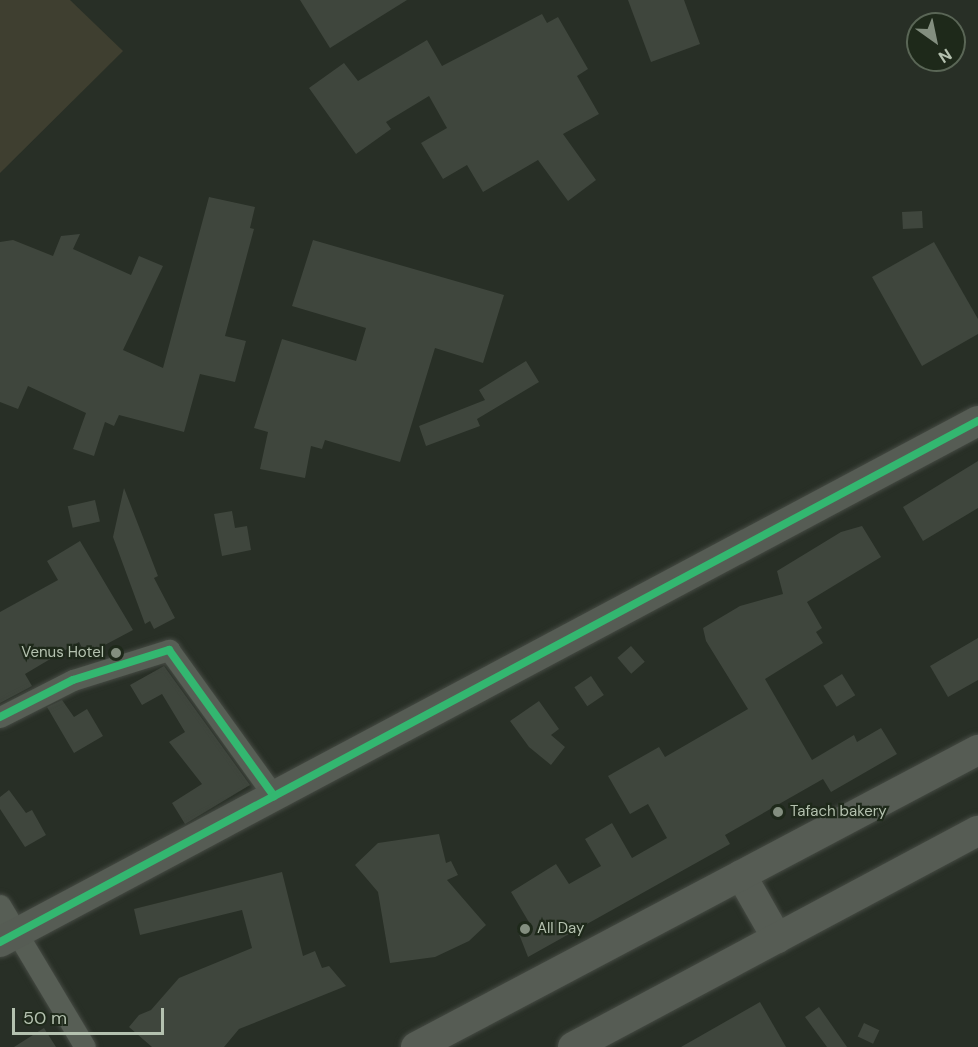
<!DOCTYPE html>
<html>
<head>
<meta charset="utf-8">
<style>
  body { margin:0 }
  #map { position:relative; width:978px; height:1047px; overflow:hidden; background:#282f26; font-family:"DM Sans",sans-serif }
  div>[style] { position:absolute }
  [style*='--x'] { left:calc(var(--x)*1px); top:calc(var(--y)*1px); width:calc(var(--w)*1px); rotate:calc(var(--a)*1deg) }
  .green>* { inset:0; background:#3f3f30 }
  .building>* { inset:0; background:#3f463d; transform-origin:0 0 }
  .roads { filter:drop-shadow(0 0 2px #454a43) drop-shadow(0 0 2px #454a43) }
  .street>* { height:21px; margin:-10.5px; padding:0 10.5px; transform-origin:10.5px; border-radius:10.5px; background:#575e55 }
  .secondary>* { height:30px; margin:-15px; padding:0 15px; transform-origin:15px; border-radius:15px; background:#565c54 }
  .cycleway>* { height:8px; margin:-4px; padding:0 4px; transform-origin:4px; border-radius:4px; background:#33b770 }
  .dots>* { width:16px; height:16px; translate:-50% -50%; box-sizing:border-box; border:3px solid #1e291a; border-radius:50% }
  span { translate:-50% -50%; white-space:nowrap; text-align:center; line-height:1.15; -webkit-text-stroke:4.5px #1e291a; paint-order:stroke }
  .poi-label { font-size:15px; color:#b4c1af }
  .right { translate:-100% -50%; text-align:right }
  .left { translate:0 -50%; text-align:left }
  .north { position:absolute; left:906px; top:12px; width:60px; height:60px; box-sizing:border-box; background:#1e291a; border:2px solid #5a6656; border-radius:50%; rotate:147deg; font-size:16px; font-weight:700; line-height:24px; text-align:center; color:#b4c1af }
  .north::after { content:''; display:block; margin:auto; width:21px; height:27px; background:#838e7f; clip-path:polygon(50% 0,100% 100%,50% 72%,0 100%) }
  .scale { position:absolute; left:12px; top:1008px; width:152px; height:27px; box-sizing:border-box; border:3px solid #b4c1af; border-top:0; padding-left:8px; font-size:18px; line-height:21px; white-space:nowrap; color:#b4c1af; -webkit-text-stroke:4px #1e291a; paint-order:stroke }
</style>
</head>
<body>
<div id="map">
  <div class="green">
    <div style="clip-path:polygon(0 0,70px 0,123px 51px,0 173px)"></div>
  </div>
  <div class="building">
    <div style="clip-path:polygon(300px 0,407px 0,330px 48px)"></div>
    <div style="clip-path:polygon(628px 0,684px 0,700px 44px,651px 62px)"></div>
    <div style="clip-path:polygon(542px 14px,547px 23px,558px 17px,588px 69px,577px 76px,599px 114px,563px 134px,596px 180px,568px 201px,538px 160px,483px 192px,467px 165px,443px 179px,421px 143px,447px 128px,429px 96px,386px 122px,391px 129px,356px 154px,309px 88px,344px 63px,358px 81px,427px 40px,442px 66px)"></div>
    <div style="clip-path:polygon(209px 197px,255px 207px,250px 228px,254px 229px,225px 336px,246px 341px,235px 382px,200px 374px,184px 432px,119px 415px,114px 426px,105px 422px,94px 456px,73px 449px,86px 413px,28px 386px,18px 409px,0 402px,0 242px,13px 240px,53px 256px,61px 236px,80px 234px,73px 249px,131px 275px,139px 256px,163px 266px,123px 350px,163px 368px)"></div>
    <div style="left:922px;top:211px;width:17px;height:20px;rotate:87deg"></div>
    <div style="clip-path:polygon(313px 240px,504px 295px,483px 363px,435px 348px,400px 462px,325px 440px,322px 449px,311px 446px,305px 478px,260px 469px,268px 432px,254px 428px,282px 339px,356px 361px,366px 328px,292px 306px)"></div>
    <div style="clip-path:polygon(934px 242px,978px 319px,978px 334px,922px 366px,872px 277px)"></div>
    <div style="clip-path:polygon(526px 361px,539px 382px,477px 419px,480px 426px,426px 446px,419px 426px,485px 400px,479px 390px)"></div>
    <div style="clip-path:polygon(978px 461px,978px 508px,923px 541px,903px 507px)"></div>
    <div style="clip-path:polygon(124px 488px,158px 576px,154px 578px,175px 618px,154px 629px,150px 621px,145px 624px,113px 537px)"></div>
    <div style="left:95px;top:500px;width:22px;height:28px;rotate:77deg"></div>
    <div style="clip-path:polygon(232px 511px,235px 528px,247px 526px,251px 550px,222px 556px,214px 514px)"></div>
    <div style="clip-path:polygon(862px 526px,881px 557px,807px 602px,822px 628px,816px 632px,823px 643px,765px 679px,812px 760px,854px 735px,857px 742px,881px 728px,897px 754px,831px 792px,823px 779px,725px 835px,730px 844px,528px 957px,517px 929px,530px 924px,511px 892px,556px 864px,569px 884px,601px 866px,585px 839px,612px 823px,632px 858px,667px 838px,648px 804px,630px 814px,608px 776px,659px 747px,665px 757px,748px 709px,706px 641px,703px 628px,740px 606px,783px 594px,777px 571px,841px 532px)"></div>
    <div style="clip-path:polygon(80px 541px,133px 630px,86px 655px,79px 642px,25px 674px,32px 686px,0 703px,0 612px,58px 580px,47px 561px)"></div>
    <div style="clip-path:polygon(978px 638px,978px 680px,948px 697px,930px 666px)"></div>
    <div style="left:631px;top:646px;width:21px;height:18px;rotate:49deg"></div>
    <div style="clip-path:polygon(164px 666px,250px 785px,185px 824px,172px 803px,202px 784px,169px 742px,185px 732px,162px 694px,142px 705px,130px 685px)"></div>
    <div style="left:842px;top:674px;width:25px;height:22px;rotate:58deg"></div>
    <div style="left:591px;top:676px;width:23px;height:20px;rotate:56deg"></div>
    <div style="clip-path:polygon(62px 700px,74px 717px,87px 709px,103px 736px,74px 753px,47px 707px)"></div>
    <div style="clip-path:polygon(539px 701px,559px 729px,551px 735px,565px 747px,551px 765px,529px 747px,510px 721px)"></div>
    <div style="clip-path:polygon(9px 790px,26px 813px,32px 810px,46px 835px,25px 847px,0 809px,0 797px)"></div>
    <div style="clip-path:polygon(439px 834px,446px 863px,451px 861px,458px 875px,447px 880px,486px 925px,469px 941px,435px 957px,390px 963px,378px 892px,355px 865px,378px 843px)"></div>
    <div style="clip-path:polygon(282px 872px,303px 956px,315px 951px,322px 968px,329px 966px,346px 986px,239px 1029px,224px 1047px,152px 1047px,129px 1027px,139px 1015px,151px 1010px,179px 978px,252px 948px,242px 910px,140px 935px,134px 909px)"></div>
    <div style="clip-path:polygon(760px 1002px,786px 1047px,681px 1047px)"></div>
    <div style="clip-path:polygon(819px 1007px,847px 1047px,827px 1047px,805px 1017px)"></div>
    <div style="left:864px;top:1023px;width:17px;height:15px;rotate:25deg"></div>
    <div style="clip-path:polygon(44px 1028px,56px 1047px,14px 1047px)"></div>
  </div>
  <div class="roads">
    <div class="street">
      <div style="--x:0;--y:717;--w:82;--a:-26.9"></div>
      <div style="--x:73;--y:680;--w:101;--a:-17.4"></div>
      <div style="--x:169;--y:650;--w:180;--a:54.3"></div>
      <div style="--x:0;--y:905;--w:165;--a:59.1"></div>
    </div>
    <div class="secondary">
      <div style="--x:741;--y:875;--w:73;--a:60.3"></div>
      <div style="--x:0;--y:942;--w:1108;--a:-28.05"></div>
      <div style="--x:416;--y:1047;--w:636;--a:-27.86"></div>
      <div style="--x:573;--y:1047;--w:459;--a:-28.1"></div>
    </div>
  </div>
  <div class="cycleway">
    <div style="--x:0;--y:717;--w:82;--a:-26.9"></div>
    <div style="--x:73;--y:680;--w:101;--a:-17.4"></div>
    <div style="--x:169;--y:650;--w:180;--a:54.3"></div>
    <div style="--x:0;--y:942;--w:1108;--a:-28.05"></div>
  </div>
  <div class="dots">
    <div style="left:116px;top:653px;background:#838e7f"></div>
    <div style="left:778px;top:812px;background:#838e7f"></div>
    <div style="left:525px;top:929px;background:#838e7f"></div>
  </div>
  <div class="poi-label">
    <span class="right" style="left:104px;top:653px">Venus Hotel</span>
    <span class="left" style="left:790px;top:812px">Tafach bakery</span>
    <span class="left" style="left:537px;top:929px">All Day</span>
  </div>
  <div class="north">N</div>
  <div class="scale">50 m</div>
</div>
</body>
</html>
